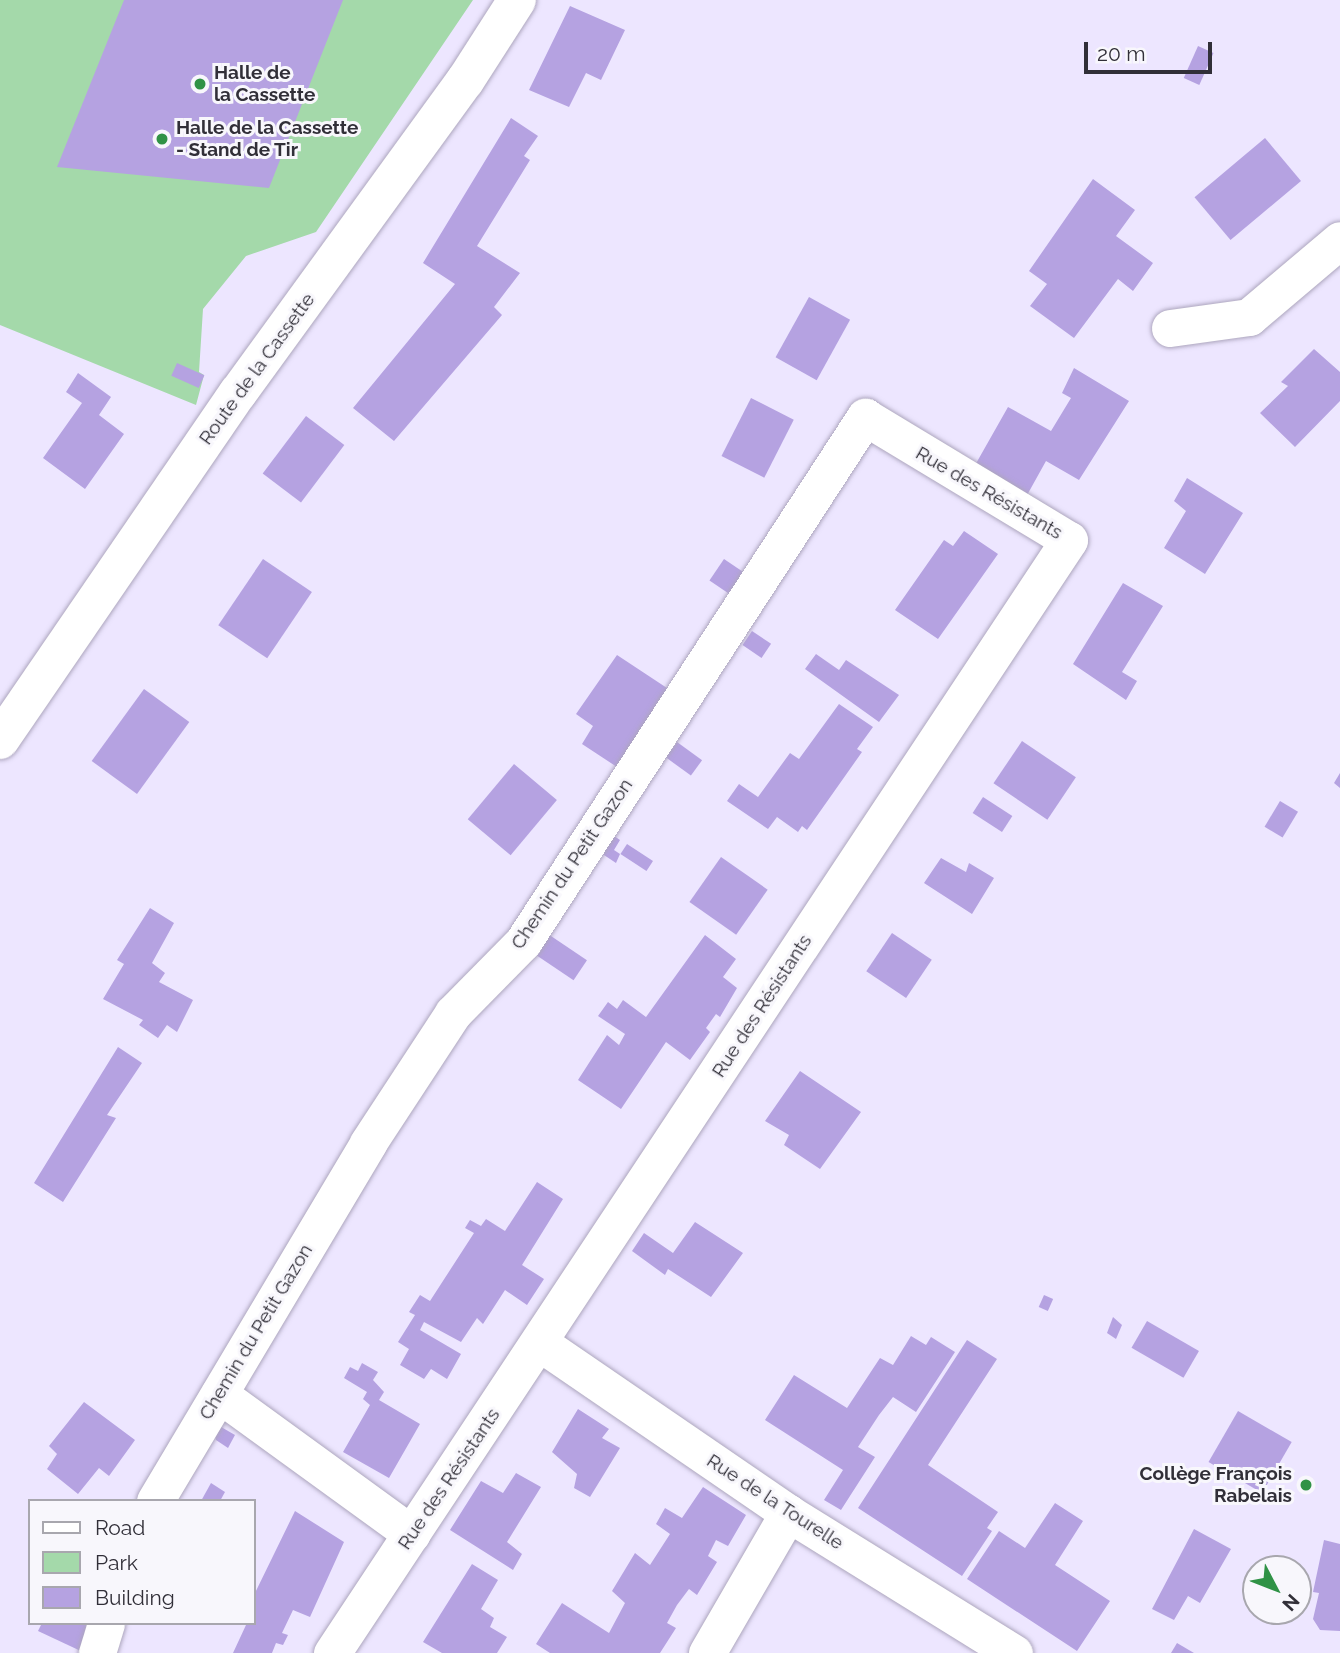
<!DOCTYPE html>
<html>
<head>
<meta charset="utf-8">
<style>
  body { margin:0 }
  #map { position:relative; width:1340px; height:1653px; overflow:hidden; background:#ede6ff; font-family:Raleway,sans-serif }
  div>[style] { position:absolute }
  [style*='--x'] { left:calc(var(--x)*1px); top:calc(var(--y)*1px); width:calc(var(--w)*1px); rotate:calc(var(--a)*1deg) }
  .green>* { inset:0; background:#a4d9aa }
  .building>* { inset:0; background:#b5a2e1; transform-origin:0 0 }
  .roads { filter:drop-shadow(0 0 2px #ada6be) drop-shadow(0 0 2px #ada6be) }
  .street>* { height:37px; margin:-18.5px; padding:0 18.5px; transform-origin:18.5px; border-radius:18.5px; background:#fff }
  .secondary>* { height:38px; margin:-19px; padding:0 19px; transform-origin:19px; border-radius:19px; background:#fff }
  .dots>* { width:19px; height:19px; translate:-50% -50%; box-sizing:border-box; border:4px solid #f8f7fc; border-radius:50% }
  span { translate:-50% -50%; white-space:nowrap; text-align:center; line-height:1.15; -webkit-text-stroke:6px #f8f7fc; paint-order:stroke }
  .poi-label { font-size:19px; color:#312f38; font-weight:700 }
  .left { translate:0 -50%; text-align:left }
  .right { translate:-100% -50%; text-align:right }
  .street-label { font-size:19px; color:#312f38 }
  .legend { position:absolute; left:28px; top:1499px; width:228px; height:126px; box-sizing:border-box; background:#f8f7fc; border:2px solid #a8a7ae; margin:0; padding:9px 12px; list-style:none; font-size:21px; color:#312f38 }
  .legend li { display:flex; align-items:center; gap:14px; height:35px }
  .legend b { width:35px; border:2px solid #a8a7ae }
  .north { position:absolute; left:1242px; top:1555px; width:70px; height:70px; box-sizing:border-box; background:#f8f7fc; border:2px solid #a8a7ae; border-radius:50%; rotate:132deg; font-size:19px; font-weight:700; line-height:28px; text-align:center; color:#312f38 }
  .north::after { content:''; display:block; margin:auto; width:24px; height:32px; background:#309246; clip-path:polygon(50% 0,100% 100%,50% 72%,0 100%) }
  .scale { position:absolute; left:1084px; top:42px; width:128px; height:32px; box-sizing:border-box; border:4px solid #312f38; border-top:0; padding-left:9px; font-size:21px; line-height:24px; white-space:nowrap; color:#312f38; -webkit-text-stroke:5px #f8f7fc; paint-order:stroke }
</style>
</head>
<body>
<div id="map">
  <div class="green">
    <div style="clip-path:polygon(0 0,473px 0,316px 232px,246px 256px,203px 309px,199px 372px,204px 375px,196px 405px,0 325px)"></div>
  </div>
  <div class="building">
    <div style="clip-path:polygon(124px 0,343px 0,269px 188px,57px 167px)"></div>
    <div style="clip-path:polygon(570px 6px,625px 30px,601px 80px,586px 73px,569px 107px,529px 90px)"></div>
    <div style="left:1198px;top:46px;width:17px;height:35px;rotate:24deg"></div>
    <div style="clip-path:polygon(511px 118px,538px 136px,524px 156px,530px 160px,477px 246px,520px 273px,494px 307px,502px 315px,394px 441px,353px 408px,455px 284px,423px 263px)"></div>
    <div style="left:1265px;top:138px;width:56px;height:92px;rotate:50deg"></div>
    <div style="clip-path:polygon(1093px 179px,1135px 210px,1116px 236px,1153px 263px,1133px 291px,1118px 279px,1074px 338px,1030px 306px,1047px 284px,1029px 271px)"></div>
    <div style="left:809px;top:297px;width:47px;height:69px;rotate:29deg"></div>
    <div style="clip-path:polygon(1314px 349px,1340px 372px,1340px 401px,1295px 447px,1260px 413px,1288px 386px,1281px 382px)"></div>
    <div style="left:177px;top:363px;width:30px;height:14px;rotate:24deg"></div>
    <div style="clip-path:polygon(1074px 368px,1129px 401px,1079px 480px,1046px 461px,1026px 497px,974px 467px,1008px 407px,1051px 431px,1071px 398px,1062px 393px)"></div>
    <div style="clip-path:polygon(78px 373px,111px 397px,99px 415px,124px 434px,85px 489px,43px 458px,82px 403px,66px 392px)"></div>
    <div style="left:751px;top:398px;width:48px;height:65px;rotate:27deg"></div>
    <div style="left:306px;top:416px;width:48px;height:72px;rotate:37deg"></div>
    <div style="clip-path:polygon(1187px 478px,1243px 513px,1205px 574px,1164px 548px,1186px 511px,1174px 501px)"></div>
    <div style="clip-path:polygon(964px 531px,998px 554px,938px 639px,895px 610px,944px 540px,953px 546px)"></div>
    <div style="left:263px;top:559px;width:59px;height:80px;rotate:34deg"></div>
    <div style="left:724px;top:559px;width:29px;height:26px;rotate:34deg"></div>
    <div style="clip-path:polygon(1123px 583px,1163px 606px,1122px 672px,1137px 681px,1126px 700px,1073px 664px)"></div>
    <div style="left:752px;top:631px;width:23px;height:17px;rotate:34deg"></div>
    <div style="clip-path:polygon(816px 654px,839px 670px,846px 660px,899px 695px,879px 722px,805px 669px)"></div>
    <div style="clip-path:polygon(617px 655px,670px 690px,617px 767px,582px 744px,593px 726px,576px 714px)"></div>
    <div style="left:144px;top:689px;width:56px;height:89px;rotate:36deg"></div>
    <div style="clip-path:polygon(839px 704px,873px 727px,857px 749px,862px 752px,807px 830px,802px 826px,798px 832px,777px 817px,768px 829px,727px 801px,739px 784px,758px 797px,790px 753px,799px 759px)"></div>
    <div style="left:1022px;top:741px;width:65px;height:51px;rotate:34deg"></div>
    <div style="left:677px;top:742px;width:31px;height:19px;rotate:36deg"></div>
    <div style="left:514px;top:764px;width:56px;height:72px;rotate:40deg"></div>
    <div style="clip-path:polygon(1340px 773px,1340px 788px,1334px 783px)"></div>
    <div style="left:983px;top:797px;width:35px;height:19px;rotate:33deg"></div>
    <div style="left:1280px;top:801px;width:21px;height:30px;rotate:31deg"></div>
    <div style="clip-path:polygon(614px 836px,620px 840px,614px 850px,620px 854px,616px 863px,601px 853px)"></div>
    <div style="left:627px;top:844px;width:31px;height:12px;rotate:33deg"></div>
    <div style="left:721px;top:857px;width:57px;height:55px;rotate:35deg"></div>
    <div style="clip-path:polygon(941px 858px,966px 872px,969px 863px,994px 878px,972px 914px,924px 883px)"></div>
    <div style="clip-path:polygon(150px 908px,174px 923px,152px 963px,165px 973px,159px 982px,193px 1000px,177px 1032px,167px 1025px,158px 1038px,139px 1025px,143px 1020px,103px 999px,124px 964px,117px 960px)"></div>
    <div style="left:892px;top:933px;width:48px;height:46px;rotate:34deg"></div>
    <div style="left:548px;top:934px;width:47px;height:24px;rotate:34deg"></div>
    <div style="clip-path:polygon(705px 935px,736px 959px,723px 977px,737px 988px,720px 1017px,716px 1014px,706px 1028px,710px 1032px,690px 1060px,666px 1042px,621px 1109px,578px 1080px,607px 1035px,619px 1045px,625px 1034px,598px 1016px,608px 1002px,617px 1009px,623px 1000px,646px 1017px)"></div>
    <div style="clip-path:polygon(118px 1047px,142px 1063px,107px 1115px,116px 1118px,63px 1202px,34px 1183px)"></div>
    <div style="clip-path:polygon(800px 1071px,861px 1112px,820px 1169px,784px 1145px,789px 1135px,765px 1121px)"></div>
    <div style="clip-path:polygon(537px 1182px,563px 1199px,522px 1265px,544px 1279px,527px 1305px,505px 1290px,483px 1324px,477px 1318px,461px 1342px,424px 1322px,420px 1330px,461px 1354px,447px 1379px,431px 1369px,424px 1379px,400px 1365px,409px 1349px,398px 1342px,415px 1315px,409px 1312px,420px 1295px,430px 1301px,474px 1233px,465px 1228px,470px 1220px,481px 1226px,486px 1219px,505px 1231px)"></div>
    <div style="clip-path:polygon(695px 1222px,743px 1253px,711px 1297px,668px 1269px,665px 1275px,632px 1251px,644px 1233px,673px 1253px)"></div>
    <div style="left:1044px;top:1295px;width:10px;height:13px;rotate:24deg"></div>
    <div style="clip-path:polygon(1113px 1317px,1122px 1325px,1116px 1339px,1107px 1333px)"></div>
    <div style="left:1147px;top:1321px;width:60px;height:31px;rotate:30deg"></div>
    <div style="clip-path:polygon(911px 1336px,926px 1345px,931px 1337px,955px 1352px,916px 1412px,893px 1397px,879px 1415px,858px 1447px,875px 1457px,841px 1510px,824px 1500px,843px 1470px,765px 1420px,794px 1375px,847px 1408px,880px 1358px,893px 1365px)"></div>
    <div style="clip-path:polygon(967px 1340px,997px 1359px,928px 1465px,998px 1512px,987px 1528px,992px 1531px,962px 1576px,858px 1508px)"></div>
    <div style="clip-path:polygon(362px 1363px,378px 1372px,373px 1380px,384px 1392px,379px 1400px,420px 1424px,389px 1478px,343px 1452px,370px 1405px,363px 1399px,367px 1392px,344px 1378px,350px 1367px,358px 1371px)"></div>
    <div style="clip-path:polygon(84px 1402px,135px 1440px,109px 1476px,99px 1468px,78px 1494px,47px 1469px,57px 1454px,49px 1446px)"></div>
    <div style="clip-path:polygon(578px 1409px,609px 1429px,602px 1438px,620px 1448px,590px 1497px,574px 1488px,577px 1474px,552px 1452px)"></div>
    <div style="left:1238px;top:1411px;width:62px;height:59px;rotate:30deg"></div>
    <div style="clip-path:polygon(216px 1424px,235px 1435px,228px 1448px,216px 1440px,213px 1430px)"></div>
    <div style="clip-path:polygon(516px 1473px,541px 1487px,507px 1542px,522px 1554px,513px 1570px,450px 1530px,481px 1481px,503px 1493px)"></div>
    <div style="clip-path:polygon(211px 1483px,225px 1492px,220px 1501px,201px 1501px)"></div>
    <div style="clip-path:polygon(703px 1487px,746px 1515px,728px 1546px,716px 1540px,708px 1556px,717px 1562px,697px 1595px,689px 1589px,677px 1605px,667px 1623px,676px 1628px,660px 1653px,550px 1653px,536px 1644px,562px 1603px,609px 1633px,625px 1603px,612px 1591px,635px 1553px,650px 1565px,670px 1534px,656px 1524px,665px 1508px,682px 1518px)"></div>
    <div style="clip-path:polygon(1055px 1503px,1083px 1521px,1055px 1565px,1110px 1601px,1077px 1651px,967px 1579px,999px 1531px,1025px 1548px)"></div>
    <div style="clip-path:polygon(295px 1511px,344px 1542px,310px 1617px,293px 1610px,282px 1633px,288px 1635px,283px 1645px,276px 1643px,272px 1653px,233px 1653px,246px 1625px,242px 1623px,254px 1623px,254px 1595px)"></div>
    <div style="clip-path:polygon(1194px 1529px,1231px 1549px,1200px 1603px,1188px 1596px,1174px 1620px,1152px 1609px)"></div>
    <div style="clip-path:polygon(1324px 1540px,1340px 1544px,1340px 1631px,1320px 1630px,1313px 1619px,1319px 1593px,1313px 1592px)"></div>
    <div style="clip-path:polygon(472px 1564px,498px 1580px,481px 1609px,494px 1618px,490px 1627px,507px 1637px,497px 1653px,442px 1653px,423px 1642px)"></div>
    <div style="clip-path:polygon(42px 1623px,86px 1623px,85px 1653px,38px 1631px)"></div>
    <div style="clip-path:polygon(1177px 1643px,1194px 1653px,1171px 1653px)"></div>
  </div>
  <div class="roads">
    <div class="street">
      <div style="--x:1170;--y:328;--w:80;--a:-7.9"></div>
      <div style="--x:1249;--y:317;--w:119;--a:-40.2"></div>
      <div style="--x:540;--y:1343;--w:301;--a:34.4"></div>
      <div style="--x:788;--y:1513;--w:266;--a:31.8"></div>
      <div style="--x:219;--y:1394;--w:238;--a:36"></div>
      <div style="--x:155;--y:1501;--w:417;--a:-59.2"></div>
      <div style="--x:368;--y:1143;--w:155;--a:-56.8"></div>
      <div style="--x:453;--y:1013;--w:100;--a:-45.4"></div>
      <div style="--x:523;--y:942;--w:627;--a:-56.92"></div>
      <div style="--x:865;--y:417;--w:238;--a:31.1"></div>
      <div style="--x:1069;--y:540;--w:1335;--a:123.51"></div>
      <div style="--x:97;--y:1653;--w:31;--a:-73"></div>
      <div style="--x:707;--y:1653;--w:162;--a:-59.9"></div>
    </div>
    <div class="secondary">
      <div style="--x:0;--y:740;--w:421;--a:-55.6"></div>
      <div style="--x:238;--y:393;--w:386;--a:-54"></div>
      <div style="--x:465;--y:81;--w:96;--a:-57.3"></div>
    </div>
  </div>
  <div class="dots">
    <div style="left:200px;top:84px;background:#309246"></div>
    <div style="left:162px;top:139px;background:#309246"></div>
    <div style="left:1306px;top:1485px;background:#309246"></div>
  </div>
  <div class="poi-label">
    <span class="left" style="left:214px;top:84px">Halle de<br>la Cassette</span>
    <span class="left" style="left:176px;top:139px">Halle de la Cassette<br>- Stand de Tir</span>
    <span class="right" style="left:1292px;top:1485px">Collège François<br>Rabelais</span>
  </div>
  <div class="street-label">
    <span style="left:257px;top:369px;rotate:-54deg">Route de la Cassette</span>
    <span style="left:989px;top:493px;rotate:30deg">Rue des Résistants</span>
    <span style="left:572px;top:864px;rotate:-56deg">Chemin du Petit Gazon</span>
    <span style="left:762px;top:1006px;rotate:-57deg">Rue des Résistants</span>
    <span style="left:256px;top:1332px;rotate:-59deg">Chemin du Petit Gazon</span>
    <span style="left:449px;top:1479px;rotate:-56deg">Rue des Résistants</span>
    <span style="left:775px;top:1502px;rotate:33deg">Rue de la Tourelle</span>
  </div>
  <ul class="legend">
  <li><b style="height:9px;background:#fff"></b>Road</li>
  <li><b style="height:19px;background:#a4d9aa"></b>Park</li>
  <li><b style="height:19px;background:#b5a2e1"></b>Building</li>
  </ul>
  <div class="north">N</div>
  <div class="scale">20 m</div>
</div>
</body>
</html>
